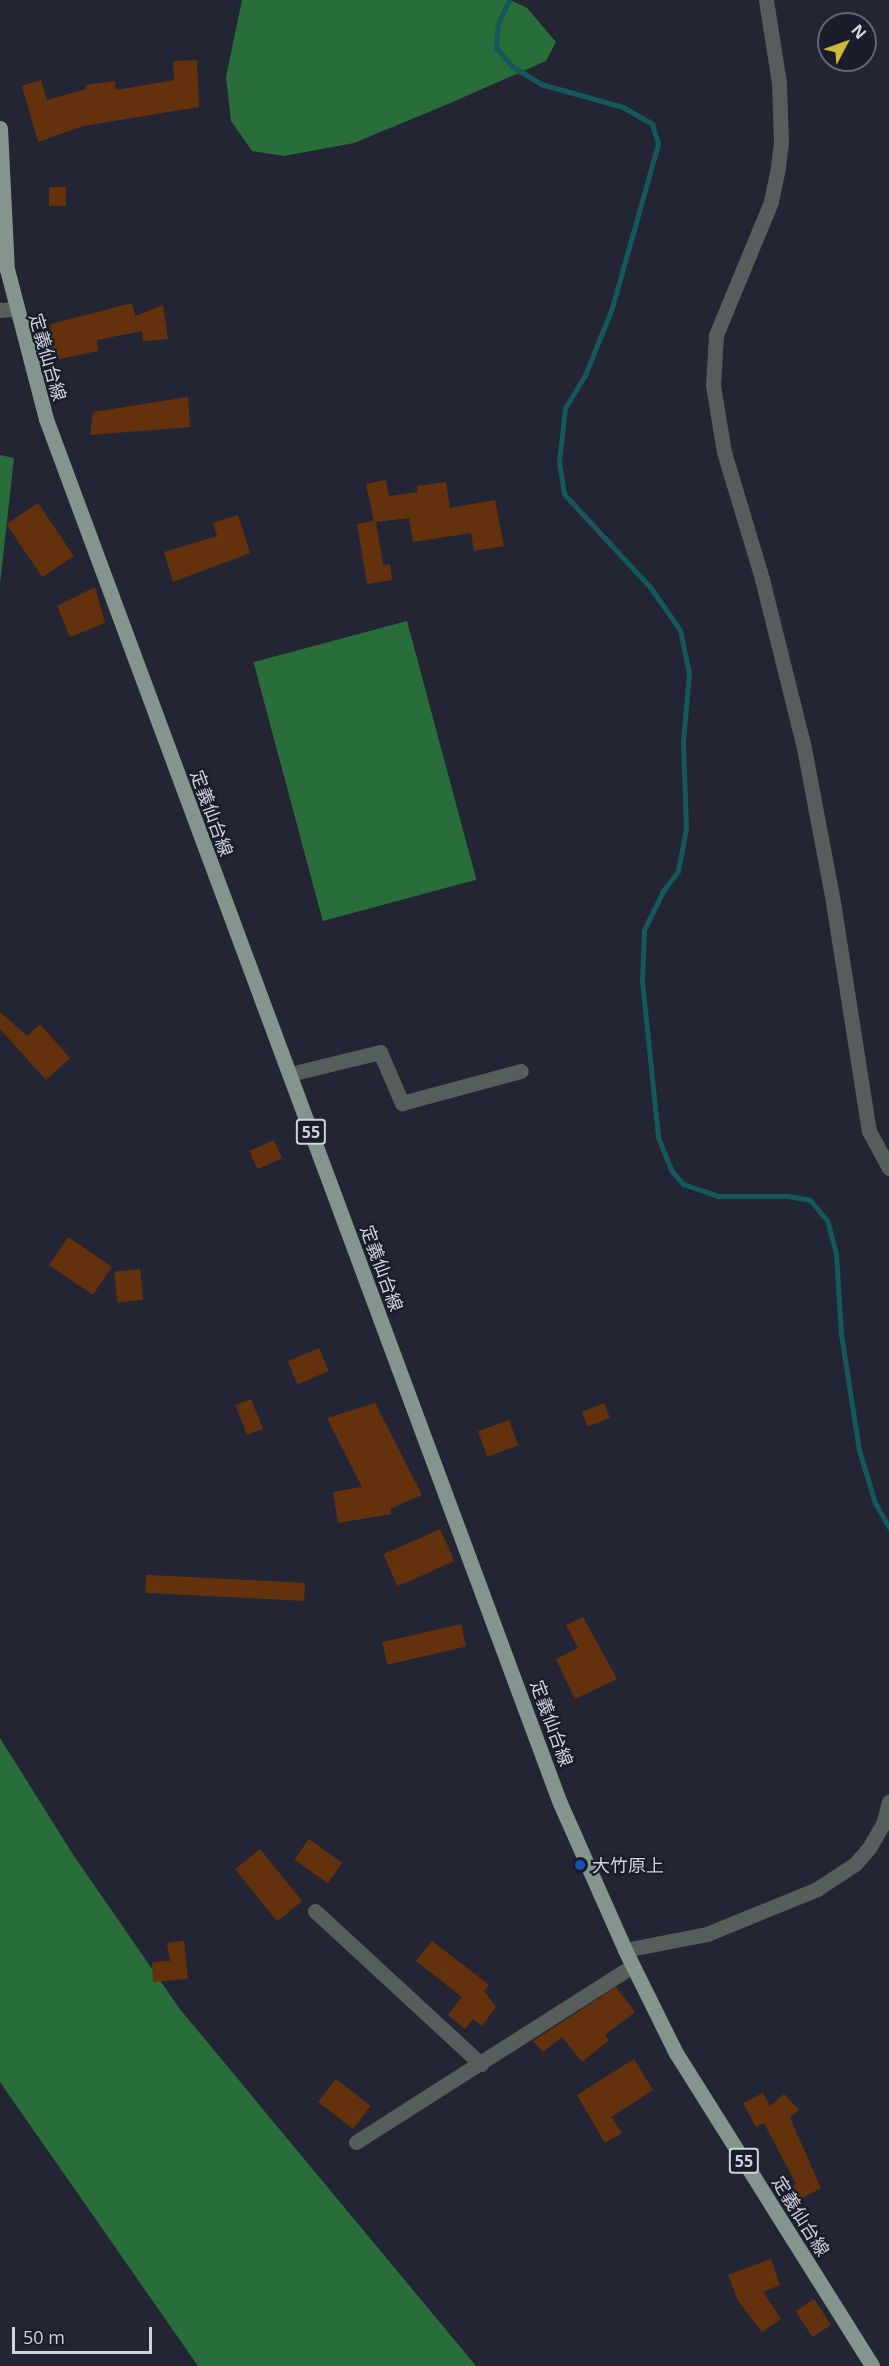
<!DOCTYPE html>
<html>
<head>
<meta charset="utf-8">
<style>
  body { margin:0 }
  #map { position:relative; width:889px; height:2366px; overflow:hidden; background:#232534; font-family:"Open Sans","Noto Sans JP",sans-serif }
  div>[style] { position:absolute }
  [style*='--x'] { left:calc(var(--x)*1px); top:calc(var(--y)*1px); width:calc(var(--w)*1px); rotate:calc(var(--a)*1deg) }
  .forest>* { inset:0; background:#296d3a; transform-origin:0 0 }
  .stream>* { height:5px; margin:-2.5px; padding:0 2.5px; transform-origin:2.5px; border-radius:2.5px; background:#14585c }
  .building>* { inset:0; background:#63320d; transform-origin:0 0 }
  .minor>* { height:15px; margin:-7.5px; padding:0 7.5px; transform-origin:7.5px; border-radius:7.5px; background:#555e5a }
  .primary>* { height:15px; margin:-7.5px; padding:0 7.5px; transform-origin:7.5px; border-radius:7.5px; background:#84958d }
  .dots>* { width:16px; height:16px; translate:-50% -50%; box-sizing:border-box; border:3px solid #191c2a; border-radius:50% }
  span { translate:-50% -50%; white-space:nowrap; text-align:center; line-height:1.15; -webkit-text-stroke:4.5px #191c2a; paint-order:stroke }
  .shield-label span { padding:2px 4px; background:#191c2a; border:2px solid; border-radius:4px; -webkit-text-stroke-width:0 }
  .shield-label { font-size:16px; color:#d0d3dc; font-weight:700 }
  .street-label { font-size:18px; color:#d0d3dc }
  .poi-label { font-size:18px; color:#d0d3dc }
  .left { translate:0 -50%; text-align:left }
  .north { position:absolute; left:817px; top:12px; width:60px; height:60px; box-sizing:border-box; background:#191c2a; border:2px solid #626571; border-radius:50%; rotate:49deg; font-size:16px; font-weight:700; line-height:24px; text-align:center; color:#d0d3dc }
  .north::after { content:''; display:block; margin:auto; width:21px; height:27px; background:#cbba39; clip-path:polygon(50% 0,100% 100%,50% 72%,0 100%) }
  .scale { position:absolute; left:12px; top:2327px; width:140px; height:27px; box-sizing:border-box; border:3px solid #d0d3dc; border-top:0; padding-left:8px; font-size:18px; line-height:21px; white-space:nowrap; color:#d0d3dc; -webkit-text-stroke:4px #191c2a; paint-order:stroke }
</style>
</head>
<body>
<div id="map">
  <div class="forest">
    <div style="clip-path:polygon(242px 0,510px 0,527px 8px,556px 42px,546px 61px,448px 104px,354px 143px,284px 156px,252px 151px,231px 121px,226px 77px)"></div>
    <div style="clip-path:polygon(0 455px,14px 458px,0 584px)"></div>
    <div style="left:407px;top:621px;width:268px;height:159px;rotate:75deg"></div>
    <div style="clip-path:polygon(0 1738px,72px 1853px,179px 2008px,476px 2366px,198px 2366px,0 2082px)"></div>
  </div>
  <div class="stream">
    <div style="--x:509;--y:0;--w:26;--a:115"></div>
    <div style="--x:498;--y:24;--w:24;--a:95"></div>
    <div style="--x:496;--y:48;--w:25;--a:48"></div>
    <div style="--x:513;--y:67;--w:33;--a:31"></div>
    <div style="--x:541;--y:84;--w:85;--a:15.7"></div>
    <div style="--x:623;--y:107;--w:34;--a:30"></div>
    <div style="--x:652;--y:124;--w:21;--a:73"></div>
    <div style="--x:658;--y:144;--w:170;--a:105.7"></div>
    <div style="--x:612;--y:308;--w:72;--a:111.9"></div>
    <div style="--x:585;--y:375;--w:39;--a:121"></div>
    <div style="--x:565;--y:408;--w:54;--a:96.3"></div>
    <div style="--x:559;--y:462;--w:32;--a:81"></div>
    <div style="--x:564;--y:494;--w:127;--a:47.2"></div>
    <div style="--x:650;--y:587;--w:52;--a:55.1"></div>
    <div style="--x:680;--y:630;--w:44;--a:78.2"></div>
    <div style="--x:689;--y:673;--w:69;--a:95"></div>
    <div style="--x:683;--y:742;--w:86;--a:88"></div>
    <div style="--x:686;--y:828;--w:44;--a:100.5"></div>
    <div style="--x:678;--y:871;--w:25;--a:127"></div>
    <div style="--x:663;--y:891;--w:43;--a:116"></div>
    <div style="--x:644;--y:930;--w:51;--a:92.2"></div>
    <div style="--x:642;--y:981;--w:157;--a:84.1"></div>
    <div style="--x:658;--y:1137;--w:35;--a:68"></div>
    <div style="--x:671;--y:1170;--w:18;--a:49"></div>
    <div style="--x:683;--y:1184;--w:36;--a:19"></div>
    <div style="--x:717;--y:1196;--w:71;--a:0"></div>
    <div style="--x:788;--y:1196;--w:22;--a:10"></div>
    <div style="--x:810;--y:1200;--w:26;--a:50"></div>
    <div style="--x:827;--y:1220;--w:35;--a:75"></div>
    <div style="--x:836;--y:1254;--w:80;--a:86.4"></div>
    <div style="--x:841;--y:1334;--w:117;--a:81.2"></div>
    <div style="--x:859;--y:1450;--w:55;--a:73.2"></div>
    <div style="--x:875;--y:1503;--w:28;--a:60"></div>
  </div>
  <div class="building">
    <div style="clip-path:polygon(197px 60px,199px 107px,83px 126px,38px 142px,22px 86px,41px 80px,47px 100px,86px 89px,86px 85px,115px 81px,116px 90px,174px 80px,173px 61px)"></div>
    <div style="left:49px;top:187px;width:17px;height:19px"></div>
    <div style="clip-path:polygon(132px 303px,135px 316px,163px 305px,168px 339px,143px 341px,142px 331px,97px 340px,98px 351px,50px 361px,51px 324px)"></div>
    <div style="clip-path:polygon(188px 397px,190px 427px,90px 435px,93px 412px)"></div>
    <div style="clip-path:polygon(386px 480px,389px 496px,418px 492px,417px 486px,446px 482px,450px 508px,495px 500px,504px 546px,474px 551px,471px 533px,413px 542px,409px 518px,376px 522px,383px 565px,390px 564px,392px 580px,367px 584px,357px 524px,374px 521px,366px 484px)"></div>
    <div style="left:38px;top:503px;width:64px;height:38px;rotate:56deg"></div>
    <div style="clip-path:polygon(238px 515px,250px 553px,173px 582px,164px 552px,217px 536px,213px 523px)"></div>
    <div style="clip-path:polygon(95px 587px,105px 623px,70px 637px,57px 606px)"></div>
    <div style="clip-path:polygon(0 1012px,27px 1036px,40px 1024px,70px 1058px,46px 1080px,0 1029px)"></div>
    <div style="left:274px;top:1140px;width:20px;height:27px;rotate:66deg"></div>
    <div style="left:68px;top:1237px;width:53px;height:34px;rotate:34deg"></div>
    <div style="left:140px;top:1269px;width:31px;height:26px;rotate:84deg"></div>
    <div style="left:319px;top:1348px;width:25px;height:34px;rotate:67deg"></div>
    <div style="left:251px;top:1399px;width:32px;height:17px;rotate:68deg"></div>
    <div style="clip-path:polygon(375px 1403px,422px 1495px,390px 1509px,391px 1514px,338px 1523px,333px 1492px,362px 1487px,327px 1418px)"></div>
    <div style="left:604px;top:1403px;width:16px;height:24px;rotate:68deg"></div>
    <div style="left:509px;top:1420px;width:27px;height:33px;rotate:70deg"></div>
    <div style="left:440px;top:1529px;width:35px;height:62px;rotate:66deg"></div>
    <div style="left:305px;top:1583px;width:18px;height:159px;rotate:93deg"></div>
    <div style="clip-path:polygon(583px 1617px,617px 1679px,575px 1699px,556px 1659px,578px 1648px,566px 1625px)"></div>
    <div style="left:461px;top:1624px;width:23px;height:81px;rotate:77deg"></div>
    <div style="left:309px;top:1839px;width:41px;height:25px;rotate:36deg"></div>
    <div style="left:260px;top:1849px;width:67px;height:32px;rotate:51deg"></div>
    <div style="clip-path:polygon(184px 1941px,188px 1979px,153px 1982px,152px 1962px,170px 1961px,167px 1943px)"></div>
    <div style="clip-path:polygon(432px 1941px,489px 1985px,484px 1991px,496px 2007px,482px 2026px,473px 2019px,465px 2029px,448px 2015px,462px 1997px,416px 1961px)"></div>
    <div style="clip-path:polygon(616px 1987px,635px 2012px,605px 2035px,609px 2040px,582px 2062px,562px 2037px,543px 2052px,533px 2041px)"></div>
    <div style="clip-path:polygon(634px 2059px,653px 2090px,611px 2117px,622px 2133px,605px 2143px,577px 2095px)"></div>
    <div style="left:336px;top:2079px;width:44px;height:29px;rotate:38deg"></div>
    <div style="clip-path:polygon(763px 2093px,770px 2106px,784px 2094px,799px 2110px,790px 2118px,821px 2188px,797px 2201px,790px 2188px,796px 2184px,764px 2123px,756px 2127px,743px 2103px)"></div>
    <div style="clip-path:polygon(771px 2259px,780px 2285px,763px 2292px,781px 2319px,762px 2332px,738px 2301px,728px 2275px)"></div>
    <div style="left:814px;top:2299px;width:31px;height:22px;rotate:57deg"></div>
  </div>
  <div class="minor">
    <div style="--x:766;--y:0;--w:84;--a:81.1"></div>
    <div style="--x:779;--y:83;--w:59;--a:88.1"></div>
    <div style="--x:781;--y:142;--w:26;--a:97"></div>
    <div style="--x:778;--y:168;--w:35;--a:102"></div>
    <div style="--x:771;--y:202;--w:144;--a:112.5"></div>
    <div style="--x:716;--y:335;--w:50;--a:93.4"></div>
    <div style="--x:713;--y:385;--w:68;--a:80.7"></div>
    <div style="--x:724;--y:452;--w:133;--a:73.3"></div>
    <div style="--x:762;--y:579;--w:174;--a:76"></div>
    <div style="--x:804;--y:748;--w:157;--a:79.3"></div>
    <div style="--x:833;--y:902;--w:232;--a:81.1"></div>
    <div style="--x:869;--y:1131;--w:42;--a:61.6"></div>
    <div style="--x:0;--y:310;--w:15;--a:-4"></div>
    <div style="--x:290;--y:1074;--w:93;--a:-13.7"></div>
    <div style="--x:380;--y:1052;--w:56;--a:66.7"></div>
    <div style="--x:402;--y:1103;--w:123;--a:-15.1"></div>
    <div style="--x:315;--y:1911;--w:226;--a:42.7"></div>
    <div style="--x:625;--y:1950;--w:84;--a:-11"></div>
    <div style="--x:707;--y:1934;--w:119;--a:-22.2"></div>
    <div style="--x:817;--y:1889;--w:45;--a:-33.3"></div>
    <div style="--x:855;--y:1864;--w:21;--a:-49"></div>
    <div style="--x:869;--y:1848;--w:28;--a:-60"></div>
    <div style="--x:883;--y:1824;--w:23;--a:-75"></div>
    <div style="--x:356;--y:2142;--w:327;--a:-32.5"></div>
  </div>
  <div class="primary">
    <div style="--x:0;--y:128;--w:141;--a:87.2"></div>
    <div style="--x:7;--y:269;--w:155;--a:75.4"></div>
    <div style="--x:46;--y:419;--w:1476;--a:69.63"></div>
    <div style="--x:560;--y:1803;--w:161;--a:66.1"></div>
    <div style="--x:625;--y:1950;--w:115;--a:63.7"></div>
    <div style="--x:676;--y:2053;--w:369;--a:57.9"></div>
  </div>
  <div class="dots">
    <div style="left:580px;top:1865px;background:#1a4fb4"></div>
  </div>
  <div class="shield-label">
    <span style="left:311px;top:1132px">55</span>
    <span style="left:744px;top:2161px">55</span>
  </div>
  <div class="street-label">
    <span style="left:48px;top:357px;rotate:74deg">定義仙台線</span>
    <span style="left:212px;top:813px;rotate:70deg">定義仙台線</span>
    <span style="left:382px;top:1268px;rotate:70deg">定義仙台線</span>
    <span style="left:552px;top:1723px;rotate:70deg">定義仙台線</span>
    <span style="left:801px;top:2216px;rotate:58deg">定義仙台線</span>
  </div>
  <div class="poi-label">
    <span class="left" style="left:592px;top:1865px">大竹原上</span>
  </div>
  <div class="north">N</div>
  <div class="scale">50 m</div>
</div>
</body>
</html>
